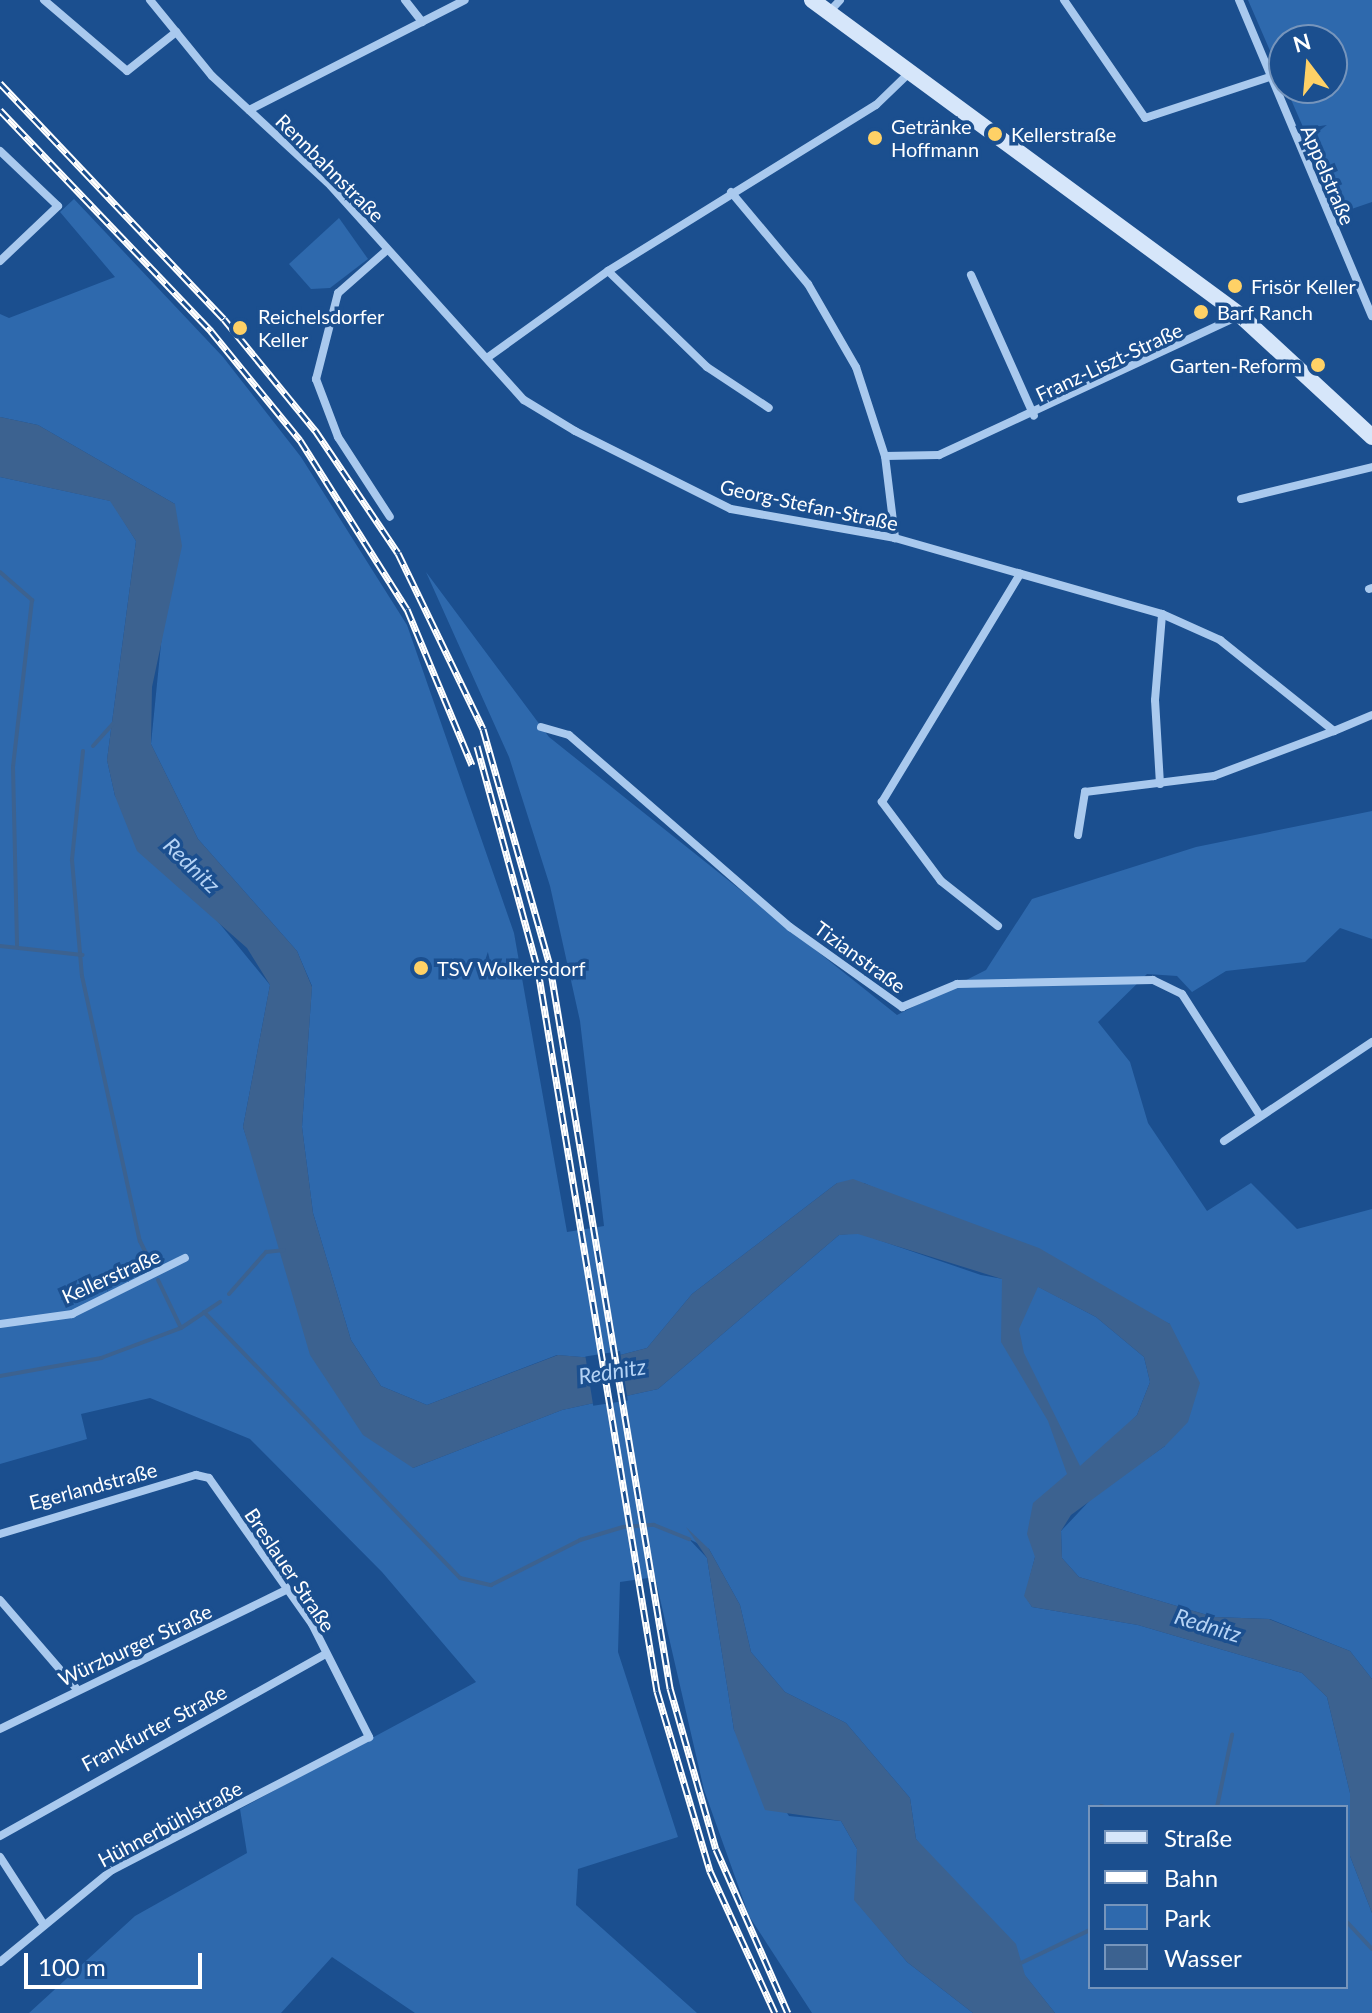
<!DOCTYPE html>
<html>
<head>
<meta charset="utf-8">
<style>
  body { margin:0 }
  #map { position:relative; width:1372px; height:2013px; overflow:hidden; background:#1b4f8f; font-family:Lato,sans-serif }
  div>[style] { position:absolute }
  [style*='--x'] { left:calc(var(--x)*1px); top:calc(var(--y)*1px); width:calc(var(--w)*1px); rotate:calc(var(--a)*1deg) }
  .green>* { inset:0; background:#2e69ad }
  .water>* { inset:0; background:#3c6290 }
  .pier>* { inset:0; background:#1b4f8f; transform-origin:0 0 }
  .stream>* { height:4px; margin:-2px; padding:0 2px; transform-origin:2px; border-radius:2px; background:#3c6290 }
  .street>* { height:8px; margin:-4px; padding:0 4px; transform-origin:4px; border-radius:4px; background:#a9c9ee }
  .secondary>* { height:16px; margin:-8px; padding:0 8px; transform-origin:8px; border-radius:8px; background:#d6e6fa }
  .rail>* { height:7px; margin-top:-3.5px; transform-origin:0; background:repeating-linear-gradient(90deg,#1b4f8f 0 12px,#fff 0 24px); box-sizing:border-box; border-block:2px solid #fff }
  .dots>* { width:22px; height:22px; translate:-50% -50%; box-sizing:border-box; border:4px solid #1b4f8f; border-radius:50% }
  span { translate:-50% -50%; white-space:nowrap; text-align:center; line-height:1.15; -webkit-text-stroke:7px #1b4f8f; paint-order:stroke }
  .poi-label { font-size:20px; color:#fff }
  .left { translate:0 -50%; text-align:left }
  .right { translate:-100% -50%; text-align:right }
  .street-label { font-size:20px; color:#fff }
  .water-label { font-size:22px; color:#b5d3f5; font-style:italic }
  .legend { position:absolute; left:1088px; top:1805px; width:260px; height:184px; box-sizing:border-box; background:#1b4f8f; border:2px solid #7695bc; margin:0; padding:10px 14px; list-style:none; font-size:24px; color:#fff }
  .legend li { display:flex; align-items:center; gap:16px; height:40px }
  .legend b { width:40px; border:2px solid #7695bc }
  .north { position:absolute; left:1268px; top:24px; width:80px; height:80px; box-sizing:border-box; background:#1b4f8f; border:2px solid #7695bc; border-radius:50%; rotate:344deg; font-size:22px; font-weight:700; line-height:32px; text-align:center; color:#fff }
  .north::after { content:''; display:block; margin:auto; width:28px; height:36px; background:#ffd166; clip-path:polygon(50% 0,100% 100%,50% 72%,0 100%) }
  .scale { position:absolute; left:24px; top:1953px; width:178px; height:36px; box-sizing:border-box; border:4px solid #fff; border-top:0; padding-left:10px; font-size:24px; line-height:28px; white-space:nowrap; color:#fff; -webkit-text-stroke:6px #1b4f8f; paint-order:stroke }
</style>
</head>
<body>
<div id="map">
  <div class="green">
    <div style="clip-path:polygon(1248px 0,1372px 0,1372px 202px,1334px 215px,1337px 205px,1286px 88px,1332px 88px,1332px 40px,1284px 40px,1284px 83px)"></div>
    <div style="clip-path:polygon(74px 199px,223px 357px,301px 457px,407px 625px,514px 933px,567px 1232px,604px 1226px,580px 1021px,550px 886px,509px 757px,426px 572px,549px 737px,897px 1015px,986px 970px,1032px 899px,1196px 847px,1372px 811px,1372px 939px,1340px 928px,1305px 962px,1226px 971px,1192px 992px,1177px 976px,1147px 974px,1098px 1022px,1130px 1062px,1148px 1123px,1207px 1211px,1251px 1183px,1297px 1229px,1372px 1209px,1372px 1679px,1350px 1651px,1270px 1619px,1214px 1617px,1079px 1577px,1062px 1558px,1061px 1531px,1095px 1495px,1165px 1446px,1170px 1324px,864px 1183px,837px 1183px,692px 1294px,647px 1348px,605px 1359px,557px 1355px,427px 1405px,381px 1386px,351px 1340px,313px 1213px,302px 1127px,312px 986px,297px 951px,198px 839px,151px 744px,175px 504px,38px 425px,0 417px,0 314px,9px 318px,115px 277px,60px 212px)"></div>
    <div style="clip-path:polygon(339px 218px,368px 259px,330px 288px,311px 289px,289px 264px)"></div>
    <div style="clip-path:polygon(evenodd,0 477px,111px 501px,136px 541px,107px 760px,115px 796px,270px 985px,243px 1127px,267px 1200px,413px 1468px,562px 1410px,658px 1389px,839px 1235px,858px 1233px,981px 1275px,1035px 1285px,1096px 1317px,1144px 1357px,1150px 1382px,1137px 1415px,1098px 1455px,1035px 1557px,1025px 1596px,1032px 1607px,1138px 1625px,1302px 1673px,1327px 1697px,1350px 1793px,1350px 1856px,1372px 1913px,1372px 2013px,1055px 2013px,916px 1839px,910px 1798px,846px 1723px,785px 1692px,751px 1652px,740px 1605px,709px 1549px,689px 1539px,707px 1558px,734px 1730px,789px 1816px,841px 1821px,857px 1849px,855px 1900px,907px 1962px,973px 2013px,812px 2013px,749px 1916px,704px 1790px,655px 1577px,620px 1582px,618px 1652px,678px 1837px,578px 1869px,576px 1905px,697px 2013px,415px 2013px,332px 1957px,281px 2013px,29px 2013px,135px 1916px,247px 1853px,240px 1809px,476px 1682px,382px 1572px,250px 1439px,150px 1398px,81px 1414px,87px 1439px,0 1464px,0 477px,1090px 1807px,1346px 1807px,1346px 1987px,1090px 1987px,1090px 1807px)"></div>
  </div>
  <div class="water">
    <div style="clip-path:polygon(evenodd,0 417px,38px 425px,175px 504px,182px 546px,152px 687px,151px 744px,198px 839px,297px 951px,312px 987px,302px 1127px,313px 1213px,351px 1340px,381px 1386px,427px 1405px,558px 1355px,605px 1359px,647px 1348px,692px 1294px,837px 1183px,853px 1179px,1039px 1248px,1170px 1324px,1200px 1383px,1188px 1422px,1165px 1446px,1071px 1515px,1061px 1531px,1062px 1558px,1079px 1577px,1214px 1617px,1269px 1619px,1350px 1651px,1372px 1679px,1372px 1913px,1350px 1856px,1350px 1793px,1327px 1697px,1302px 1673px,1138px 1625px,1032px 1607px,1024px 1596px,1035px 1557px,1027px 1534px,1033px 1503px,1067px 1474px,1048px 1421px,1001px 1342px,1002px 1279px,858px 1234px,839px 1235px,658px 1389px,562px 1410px,413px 1468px,363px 1435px,310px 1355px,243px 1127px,270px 985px,247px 948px,137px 851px,115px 796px,107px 760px,136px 541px,110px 501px,0 477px,0 417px,1038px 1287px,1096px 1317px,1144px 1357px,1150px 1382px,1137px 1415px,1080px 1466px,1024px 1353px,1019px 1329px,1038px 1287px)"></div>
    <div style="clip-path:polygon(686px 1527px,709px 1549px,740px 1605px,751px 1652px,785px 1692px,846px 1723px,910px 1798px,916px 1839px,1016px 1944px,1025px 1975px,1055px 2013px,973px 2013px,907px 1962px,854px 1900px,857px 1849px,841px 1821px,765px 1810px,734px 1730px,707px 1558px)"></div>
  </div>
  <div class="pier">
    <div style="left:620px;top:1351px;width:50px;height:35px;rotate:81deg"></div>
  </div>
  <div class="stream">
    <div style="--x:0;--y:572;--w:43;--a:41.2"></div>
    <div style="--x:32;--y:600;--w:168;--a:96.5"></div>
    <div style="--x:13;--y:767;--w:178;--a:88.7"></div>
    <div style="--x:93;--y:746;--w:30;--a:-48"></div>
    <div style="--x:83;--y:751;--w:110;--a:95.8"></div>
    <div style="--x:72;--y:860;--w:116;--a:85.1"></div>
    <div style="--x:82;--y:976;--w:271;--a:77.7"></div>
    <div style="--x:140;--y:1241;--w:28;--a:64"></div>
    <div style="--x:0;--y:946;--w:83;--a:6.2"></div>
    <div style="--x:158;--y:1280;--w:53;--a:64.4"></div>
    <div style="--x:229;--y:1294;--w:56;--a:-48.6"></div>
    <div style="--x:266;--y:1252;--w:18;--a:-6"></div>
    <div style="--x:204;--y:1312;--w:369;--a:46.1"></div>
    <div style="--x:460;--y:1578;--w:32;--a:13"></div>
    <div style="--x:491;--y:1585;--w:100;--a:-26.8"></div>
    <div style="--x:580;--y:1540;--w:45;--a:-16.8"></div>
    <div style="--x:623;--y:1527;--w:31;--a:-4"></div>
    <div style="--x:654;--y:1525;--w:38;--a:22"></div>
    <div style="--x:0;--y:1376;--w:103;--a:-10.1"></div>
    <div style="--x:101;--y:1358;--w:85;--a:-20.6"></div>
    <div style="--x:181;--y:1328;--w:47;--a:-33.7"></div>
    <div style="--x:1101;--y:1806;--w:3;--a:18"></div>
    <div style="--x:1217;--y:1807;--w:74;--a:-78.2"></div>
    <div style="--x:1346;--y:1921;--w:38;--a:47"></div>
    <div style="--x:1021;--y:1963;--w:76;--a:-25.6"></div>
  </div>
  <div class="street">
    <div style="--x:44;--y:0;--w:109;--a:40.5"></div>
    <div style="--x:127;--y:71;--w:63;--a:-38.5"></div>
    <div style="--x:150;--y:0;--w:98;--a:50.8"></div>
    <div style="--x:212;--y:76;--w:162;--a:42.7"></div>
    <div style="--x:331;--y:186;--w:288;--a:48"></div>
    <div style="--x:524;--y:400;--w:60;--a:31.3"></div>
    <div style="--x:575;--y:431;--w:174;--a:26.6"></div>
    <div style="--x:731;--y:509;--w:167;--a:10"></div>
    <div style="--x:895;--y:538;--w:278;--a:15.9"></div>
    <div style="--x:1162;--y:614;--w:64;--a:24.1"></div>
    <div style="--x:1220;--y:640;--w:146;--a:38.6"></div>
    <div style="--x:1334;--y:731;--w:41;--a:-22.8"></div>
    <div style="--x:405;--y:0;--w:28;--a:52"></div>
    <div style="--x:1064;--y:0;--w:143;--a:55.5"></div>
    <div style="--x:1145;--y:118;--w:132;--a:-18.2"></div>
    <div style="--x:1239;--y:0;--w:343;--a:67.2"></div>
    <div style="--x:829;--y:12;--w:16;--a:-47"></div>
    <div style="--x:249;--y:110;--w:242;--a:-27"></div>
    <div style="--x:0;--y:151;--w:80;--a:43.5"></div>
    <div style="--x:58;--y:206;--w:80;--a:136.5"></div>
    <div style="--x:731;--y:192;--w:120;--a:50.1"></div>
    <div style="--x:808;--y:284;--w:96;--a:60"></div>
    <div style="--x:856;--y:367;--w:94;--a:72"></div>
    <div style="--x:885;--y:456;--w:83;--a:83"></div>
    <div style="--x:387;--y:250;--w:65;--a:138.7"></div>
    <div style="--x:338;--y:293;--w:89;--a:104.3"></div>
    <div style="--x:316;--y:379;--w:62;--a:69.2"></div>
    <div style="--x:338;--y:437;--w:95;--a:57"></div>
    <div style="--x:608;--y:271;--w:138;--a:44.1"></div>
    <div style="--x:707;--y:367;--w:74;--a:33.5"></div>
    <div style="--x:971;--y:275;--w:154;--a:65.9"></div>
    <div style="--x:487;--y:358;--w:149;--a:-35.7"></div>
    <div style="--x:608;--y:271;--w:315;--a:-31.8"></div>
    <div style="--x:876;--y:105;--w:47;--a:-44.1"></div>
    <div style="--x:885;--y:456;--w:54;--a:-1.1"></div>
    <div style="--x:939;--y:455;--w:331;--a:-24.9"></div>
    <div style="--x:1241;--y:499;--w:135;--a:-13.7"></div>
    <div style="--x:1369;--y:589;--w:3;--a:-18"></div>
    <div style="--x:541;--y:727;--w:29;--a:16"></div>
    <div style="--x:569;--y:735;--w:293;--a:41"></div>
    <div style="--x:790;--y:927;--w:138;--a:35.5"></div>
    <div style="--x:902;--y:1007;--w:60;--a:-22.7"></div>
    <div style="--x:957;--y:984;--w:196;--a:-1.2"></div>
    <div style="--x:1153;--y:980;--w:32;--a:26"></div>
    <div style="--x:1182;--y:994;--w:143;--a:57.3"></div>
    <div style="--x:1160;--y:784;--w:84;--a:-93.4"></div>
    <div style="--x:1155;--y:700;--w:86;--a:-85.3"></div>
    <div style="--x:1078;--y:835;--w:44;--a:-80.8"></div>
    <div style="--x:1085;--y:792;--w:130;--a:-7.1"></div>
    <div style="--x:1214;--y:776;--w:128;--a:-20.6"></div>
    <div style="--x:998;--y:926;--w:73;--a:-141.7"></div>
    <div style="--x:941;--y:881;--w:99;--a:-126.8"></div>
    <div style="--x:882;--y:802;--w:267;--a:-58.8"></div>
    <div style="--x:1224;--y:1141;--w:178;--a:-33.8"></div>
    <div style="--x:0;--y:1324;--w:73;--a:-7.9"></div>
    <div style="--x:72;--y:1314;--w:126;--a:-26.4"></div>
    <div style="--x:0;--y:1534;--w:205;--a:-16.8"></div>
    <div style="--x:196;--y:1475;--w:13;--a:13"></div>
    <div style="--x:209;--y:1478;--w:179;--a:54.8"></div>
    <div style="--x:312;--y:1624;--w:127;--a:63.2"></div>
    <div style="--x:369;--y:1737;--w:289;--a:152.6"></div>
    <div style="--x:112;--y:1870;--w:145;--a:140.6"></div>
    <div style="--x:0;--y:1600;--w:116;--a:49.2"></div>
    <div style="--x:0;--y:1729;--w:316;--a:-25.9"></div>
    <div style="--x:0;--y:1836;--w:373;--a:-29.2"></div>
    <div style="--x:0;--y:1857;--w:81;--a:57.1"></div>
  </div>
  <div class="secondary">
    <div style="--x:812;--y:0;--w:531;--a:36.35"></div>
    <div style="--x:1240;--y:315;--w:180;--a:42.7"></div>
  </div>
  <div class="rail">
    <div style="--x:0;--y:83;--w:325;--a:46.5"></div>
    <div style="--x:224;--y:319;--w:144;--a:50.7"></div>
    <div style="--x:315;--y:430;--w:148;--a:56"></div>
    <div style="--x:398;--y:553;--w:195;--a:64.2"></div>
    <div style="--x:483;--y:729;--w:246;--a:74.2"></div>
    <div style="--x:550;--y:966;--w:732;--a:80.56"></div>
    <div style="--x:670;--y:1688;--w:167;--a:74.1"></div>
    <div style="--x:716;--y:1849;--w:179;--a:66.3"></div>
    <div style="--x:0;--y:110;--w:306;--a:46.3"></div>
    <div style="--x:211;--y:331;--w:141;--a:50.8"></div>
    <div style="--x:300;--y:440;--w:200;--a:57.7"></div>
    <div style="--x:407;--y:609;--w:169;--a:67.4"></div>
    <div style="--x:477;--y:746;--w:232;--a:74.8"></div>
    <div style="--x:538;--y:970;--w:731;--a:80.63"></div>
    <div style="--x:657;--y:1691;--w:188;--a:73.6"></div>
    <div style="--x:710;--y:1871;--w:156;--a:65.4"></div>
  </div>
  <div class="dots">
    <div style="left:995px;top:134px;background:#ffd166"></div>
    <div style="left:875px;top:138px;background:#ffd166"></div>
    <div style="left:1235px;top:286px;background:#ffd166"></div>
    <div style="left:1201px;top:312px;background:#ffd166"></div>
    <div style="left:240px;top:328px;background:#ffd166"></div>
    <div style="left:1318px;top:365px;background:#ffd166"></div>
    <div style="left:421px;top:968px;background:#ffd166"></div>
  </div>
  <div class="poi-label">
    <span class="left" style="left:891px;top:138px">Getränke<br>Hoffmann</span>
    <span class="left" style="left:1011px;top:134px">Kellerstraße</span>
    <span class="left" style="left:1251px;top:286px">Frisör Keller</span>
    <span class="left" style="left:1217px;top:312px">Barf Ranch</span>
    <span class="left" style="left:258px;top:328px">Reichelsdorfer<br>Keller</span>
    <span class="right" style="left:1302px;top:365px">Garten-Reform</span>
    <span class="left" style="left:437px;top:968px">TSV Wolkersdorf</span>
  </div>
  <div class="street-label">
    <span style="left:330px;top:168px;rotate:45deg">Rennbahnstraße</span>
    <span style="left:1328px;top:175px;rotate:67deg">Appelstraße</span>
    <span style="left:1109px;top:362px;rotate:-25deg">Franz-Liszt-Straße</span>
    <span style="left:809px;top:505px;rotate:12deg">Georg-Stefan-Straße</span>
    <span style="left:860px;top:957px;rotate:36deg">Tizianstraße</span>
    <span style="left:111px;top:1276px;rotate:-24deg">Kellerstraße</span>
    <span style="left:93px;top:1486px;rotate:-15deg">Egerlandstraße</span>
    <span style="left:290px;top:1570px;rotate:56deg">Breslauer Straße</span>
    <span style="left:135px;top:1645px;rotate:-25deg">Würzburger Straße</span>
    <span style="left:154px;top:1728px;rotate:-28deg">Frankfurter Straße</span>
    <span style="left:170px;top:1824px;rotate:-28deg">Hühnerbühlstraße</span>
  </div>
  <div class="water-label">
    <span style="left:192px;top:865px;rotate:44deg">Rednitz</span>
    <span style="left:612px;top:1371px;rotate:-9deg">Rednitz</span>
    <span style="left:1208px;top:1625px;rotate:17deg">Rednitz</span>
  </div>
  <ul class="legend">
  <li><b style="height:10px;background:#d6e6fa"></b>Straße</li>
  <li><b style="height:10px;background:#fff"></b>Bahn</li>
  <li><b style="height:22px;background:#2e69ad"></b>Park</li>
  <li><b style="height:22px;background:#3c6290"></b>Wasser</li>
  </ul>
  <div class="north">N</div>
  <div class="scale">100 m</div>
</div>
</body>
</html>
